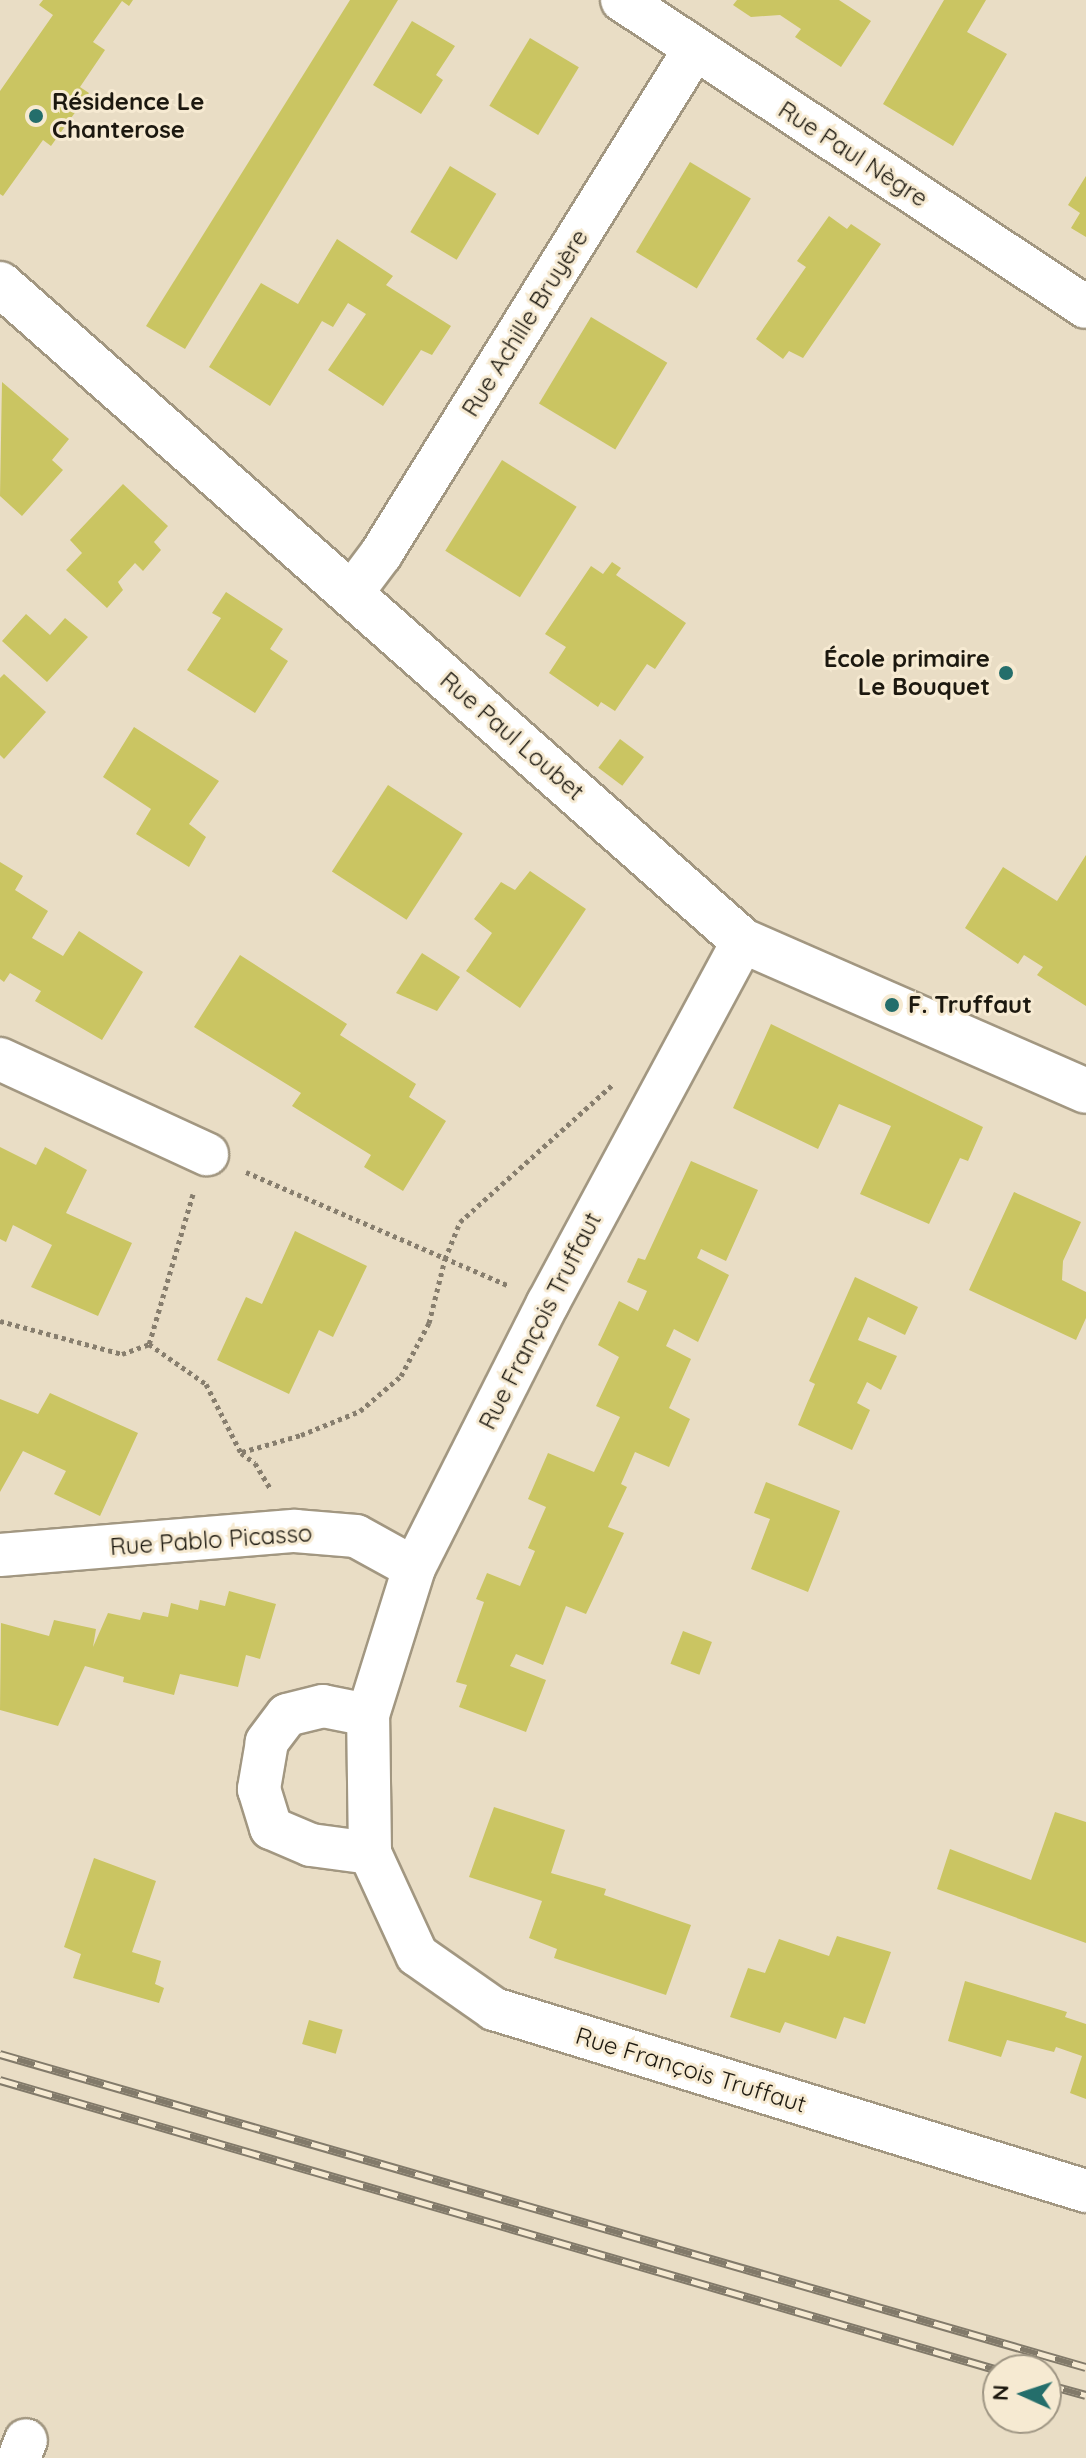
<!DOCTYPE html>
<meta charset="utf-8">
<style>
body{margin:0}
#map{position:relative;width:1086px;height:2458px;overflow:hidden;background:#e9ddc5;font-family:Quicksand,sans-serif}
div>[style]{position:absolute}
[style*='--x']{left:calc(var(--x)*1px);top:calc(var(--y)*1px);width:calc(var(--w)*1px);rotate:calc(var(--a)*1deg)}
.building>*{inset:0;background:#cac562;transform-origin:0 0}
.path>*{height:5px;margin-top:-2.5px;transform-origin:0;background:repeating-linear-gradient(90deg,#877e6e 0 4px,transparent 0 8px)}
.roads{filter:drop-shadow(2px 0 #a29781) drop-shadow(-2px 0 #a29781) drop-shadow(0 2px #a29781) drop-shadow(0 -2px #a29781)}
.minor>*{height:42px;margin:-21px;padding:0 21px;transform-origin:21px;border-radius:21px;background:#fff}
.tertiary>*{height:44px;margin:-22px;padding:0 22px;transform-origin:22px;border-radius:22px;background:#fff}
.rail>*{height:9px;margin-top:-4.5px;transform-origin:0;background:repeating-linear-gradient(90deg,#f6ead2 0 18px,#827a6a 0 36px);box-sizing:border-box;border-block:2px solid #827a6a}
.dots>*{width:22px;height:22px;translate:-50% -50%;box-sizing:border-box;border:4px solid #f6ead2;border-radius:50%}
span{translate:-50% -50%;white-space:nowrap;text-align:center;line-height:1.15;-webkit-text-stroke:6px #f6ead2;paint-order:stroke}
.poi-label{font-size:24px;color:#1c180f;font-weight:700}
.left{translate:0 -50%;text-align:left}
.right{translate:-100% -50%;text-align:right}
.street-label{font-size:24px;color:#1c180f}
.north{position:absolute;left:982px;top:2354px;width:80px;height:80px;box-sizing:border-box;background:#f6ead2;border:2px solid #9f9684;border-radius:50%;rotate:273deg;font-size:22px;font-weight:700;line-height:32px;text-align:center;color:#1c180f}
.north::after{content:'';display:block;margin:auto;width:28px;height:36px;background:#246e6b;clip-path:polygon(50% 0,100% 100%,50% 72%,0 100%)}
</style>
<div id="map">
<div class="building">
<div style="clip-path:polygon(43px 0,133px 0,129px 6px,122px 1px,93px 42px,105px 50px,80px 87px,89px 93px,51px 146px,43px 140px,3px 196px,0 194px,0 91px,53px 15px,39px 5px)"></div>
<div style="clip-path:polygon(350px 0,398px 0,185px 349px,146px 326px)"></div>
<div style="clip-path:polygon(737px 0,839px 0,871px 21px,841px 67px,795px 37px,801px 29px,780px 15px,751px 17px,733px 5px)"></div>
<div style="clip-path:polygon(944px 0,986px 0,967px 32px,1007px 54px,953px 146px,883px 104px)"></div>
<div style="clip-path:polygon(412px 21px,455px 46px,436px 75px,443px 80px,421px 114px,373px 85px)"></div>
<div style="left:530px;top:38px;width:57px;height:79px;rotate:31deg"></div>
<div style="left:690px;top:162px;width:71px;height:105px;rotate:31deg"></div>
<div style="left:450px;top:166px;width:54px;height:77px;rotate:31deg"></div>
<div style="clip-path:polygon(1086px 176px,1086px 237px,1071px 228px,1080px 213px,1068px 205px)"></div>
<div style="clip-path:polygon(829px 216px,847px 229px,851px 224px,881px 244px,803px 358px,789px 351px,783px 359px,756px 339px,806px 267px,797px 261px)"></div>
<div style="clip-path:polygon(337px 239px,393px 276px,386px 285px,451px 326px,432px 355px,421px 350px,383px 406px,328px 370px,366px 314px,348px 303px,333px 327px,322px 321px,270px 406px,209px 367px,261px 283px,298px 304px)"></div>
<div style="left:591px;top:317px;width:89px;height:101px;rotate:31deg"></div>
<div style="clip-path:polygon(2px 382px,69px 439px,52px 460px,63px 470px,22px 516px,0 496px)"></div>
<div style="left:502px;top:460px;width:88px;height:107px;rotate:32deg"></div>
<div style="clip-path:polygon(123px 484px,168px 526px,154px 542px,161px 550px,143px 571px,135px 563px,118px 582px,123px 590px,107px 608px,66px 570px,82px 553px,70px 540px)"></div>
<div style="clip-path:polygon(612px 562px,621px 568px,616px 575px,686px 623px,655px 669px,647px 664px,615px 711px,601px 702px,598px 707px,549px 673px,566px 647px,545px 634px,591px 566px,603px 574px)"></div>
<div style="clip-path:polygon(226px 592px,283px 629px,270px 649px,288px 661px,255px 713px,187px 670px,221px 618px,212px 613px)"></div>
<div style="clip-path:polygon(26px 614px,50px 635px,65px 618px,88px 637px,47px 682px,2px 641px)"></div>
<div style="clip-path:polygon(4px 674px,46px 712px,4px 759px,0 755px,0 678px)"></div>
<div style="clip-path:polygon(134px 727px,219px 781px,189px 824px,206px 837px,189px 867px,136px 834px,151px 809px,103px 777px)"></div>
<div style="left:620px;top:739px;width:30px;height:36px;rotate:37deg"></div>
<div style="left:388px;top:785px;width:89px;height:103px;rotate:33deg"></div>
<div style="clip-path:polygon(1086px 855px,1086px 1006px,1037px 975px,1043px 967px,1024px 955px,1018px 964px,965px 928px,1003px 867px,1057px 901px)"></div>
<div style="clip-path:polygon(0 862px,23px 876px,15px 890px,48px 911px,32px 938px,63px 956px,79px 931px,143px 972px,102px 1040px,35px 1001px,41px 991px,10px 973px,4px 982px,0 979px)"></div>
<div style="clip-path:polygon(530px 871px,586px 909px,520px 1008px,466px 971px,492px 933px,474px 919px,501px 882px,515px 890px)"></div>
<div style="clip-path:polygon(422px 953px,460px 977px,437px 1011px,396px 993px)"></div>
<div style="clip-path:polygon(240px 955px,347px 1024px,340px 1035px,416px 1084px,409px 1097px,446px 1121px,403px 1191px,364px 1167px,371px 1155px,292px 1106px,301px 1093px,194px 1027px)"></div>
<div style="clip-path:polygon(771px 1024px,983px 1127px,968px 1161px,960px 1158px,929px 1224px,860px 1194px,891px 1126px,839px 1104px,818px 1149px,733px 1108px)"></div>
<div style="clip-path:polygon(0 1147px,36px 1165px,45px 1147px,87px 1170px,66px 1213px,132px 1243px,98px 1316px,31px 1287px,52px 1245px,13px 1225px,6px 1242px,0 1239px)"></div>
<div style="clip-path:polygon(691px 1161px,758px 1190px,726px 1261px,701px 1249px,697px 1258px,729px 1275px,698px 1342px,674px 1329px,666px 1346px,691px 1359px,669px 1408px,690px 1419px,669px 1467px,635px 1452px,621px 1484px,627px 1487px,608px 1527px,624px 1533px,586px 1614px,566px 1606px,543px 1665px,516px 1654px,510px 1666px,546px 1680px,526px 1732px,459px 1707px,467px 1685px,456px 1682px,484px 1602px,476px 1599px,487px 1573px,520px 1586px,535px 1551px,528px 1548px,546px 1507px,528px 1499px,548px 1453px,594px 1472px,620px 1417px,596px 1406px,619px 1357px,598px 1345px,619px 1301px,638px 1311px,647px 1291px,627px 1282px,638px 1258px,645px 1260px)"></div>
<div style="clip-path:polygon(1014px 1192px,1081px 1222px,1063px 1261px,1062px 1280px,1086px 1292px,1086px 1318px,1076px 1340px,969px 1290px)"></div>
<div style="clip-path:polygon(295px 1231px,367px 1266px,333px 1337px,319px 1330px,289px 1394px,217px 1360px,246px 1297px,262px 1304px)"></div>
<div style="clip-path:polygon(855px 1277px,918px 1307px,905px 1335px,868px 1317px,858px 1340px,897px 1356px,881px 1390px,867px 1382px,857px 1403px,870px 1410px,852px 1450px,798px 1425px,815px 1384px,809px 1381px)"></div>
<div style="clip-path:polygon(50px 1393px,138px 1433px,100px 1516px,54px 1494px,66px 1471px,23px 1451px,0 1492px,0 1399px,38px 1414px)"></div>
<div style="clip-path:polygon(766px 1482px,840px 1511px,808px 1592px,751px 1569px,770px 1519px,754px 1513px)"></div>
<div style="clip-path:polygon(229px 1591px,276px 1604px,260px 1659px,246px 1655px,238px 1687px,180px 1674px,174px 1695px,123px 1682px,124px 1677px,85px 1666px,58px 1726px,0 1710px,1px 1623px,49px 1636px,54px 1620px,96px 1629px,93px 1647px,108px 1613px,140px 1620px,143px 1612px,168px 1617px,171px 1603px,198px 1610px,200px 1600px,225px 1606px)"></div>
<div style="left:683px;top:1631px;width:31px;height:35px;rotate:21deg"></div>
<div style="clip-path:polygon(494px 1807px,565px 1830px,551px 1873px,606px 1889px,604px 1895px,691px 1925px,666px 1995px,554px 1958px,557px 1949px,529px 1938px,542px 1901px,469px 1877px)"></div>
<div style="clip-path:polygon(1055px 1812px,1086px 1822px,1086px 1943px,937px 1889px,950px 1849px,1031px 1880px)"></div>
<div style="clip-path:polygon(94px 1858px,156px 1881px,132px 1952px,161px 1961px,155px 1984px,164px 1988px,159px 2003px,73px 1978px,81px 1954px,64px 1947px)"></div>
<div style="clip-path:polygon(837px 1936px,891px 1952px,865px 2024px,844px 2017px,836px 2039px,785px 2022px,780px 2033px,730px 2017px,748px 1968px,765px 1973px,779px 1939px,829px 1956px)"></div>
<div style="clip-path:polygon(965px 1981px,1067px 2012px,1065px 2017px,1086px 2024px,1086px 2099px,1070px 2093px,1082px 2056px,1056px 2047px,1054px 2052px,1007px 2040px,1001px 2057px,948px 2041px)"></div>
<div style="left:309px;top:2020px;width:35px;height:25px;rotate:16deg"></div>
</div>
<div class="path">
<div style="--x:246;--y:1172;--w:287;--a:23.4"></div>
<div style="--x:193;--y:1194;--w:156;--a:106.3"></div>
<div style="--x:149;--y:1344;--w:70;--a:35.1"></div>
<div style="--x:206;--y:1384;--w:77;--a:63.1"></div>
<div style="--x:241;--y:1453;--w:17;--a:36"></div>
<div style="--x:255;--y:1463;--w:29;--a:59"></div>
<div style="--x:0;--y:1321;--w:126;--a:15.1"></div>
<div style="--x:122;--y:1354;--w:29;--a:-20"></div>
<div style="--x:242;--y:1452;--w:61;--a:-16.1"></div>
<div style="--x:301;--y:1435;--w:64;--a:-22.1"></div>
<div style="--x:360;--y:1411;--w:54;--a:-40.5"></div>
<div style="--x:401;--y:1376;--w:60;--a:-62.2"></div>
<div style="--x:429;--y:1323;--w:66;--a:-76"></div>
<div style="--x:445;--y:1259;--w:40;--a:-68"></div>
<div style="--x:460;--y:1222;--w:206;--a:-42"></div>
</div>
<div class="roads">
<div class="minor">
<div style="--x:622;--y:0;--w:556;--a:33.49"></div>
<div style="--x:351;--y:594;--w:50;--a:-53.1"></div>
<div style="--x:381;--y:554;--w:593;--a:-58.16"></div>
<div style="--x:0;--y:1059;--w:228;--a:24.7"></div>
<div style="--x:0;--y:1555;--w:296;--a:-4.7"></div>
<div style="--x:295;--y:1531;--w:61;--a:4.7"></div>
<div style="--x:356;--y:1536;--w:66;--a:28.9"></div>
<div style="--x:368;--y:1715;--w:46;--a:-168.7"></div>
<div style="--x:323;--y:1706;--w:37;--a:166"></div>
<div style="--x:287;--y:1715;--w:34;--a:127"></div>
<div style="--x:267;--y:1742;--w:48;--a:99.7"></div>
<div style="--x:259;--y:1789;--w:41;--a:72.9"></div>
<div style="--x:271;--y:1828;--w:43;--a:23"></div>
<div style="--x:311;--y:1845;--w:60;--a:7.7"></div>
<div style="--x:370;--y:1853;--w:138;--a:-90.8"></div>
<div style="--x:368;--y:1715;--w:154;--a:-72.6"></div>
<div style="--x:414;--y:1568;--w:297;--a:-63.2"></div>
<div style="--x:548;--y:1303;--w:411;--a:-61.7"></div>
<div style="--x:370;--y:1853;--w:112;--a:65.3"></div>
<div style="--x:417;--y:1955;--w:94;--a:35"></div>
<div style="--x:494;--y:2009;--w:619;--a:17.09"></div>
<div style="--x:19;--y:2458;--w:19;--a:-69"></div>
</div>
<div class="tertiary">
<div style="--x:0;--y:284;--w:992;--a:41.48"></div>
<div style="--x:743;--y:941;--w:374;--a:23.6"></div>
</div>
</div>
<div class="rail">
<div style="--x:0;--y:2054;--w:1130;--a:16.08"></div>
<div style="--x:0;--y:2080;--w:1039;--a:16.2"></div>
<div style="--x:1046;--y:2384;--w:41;--a:15.4"></div>
</div>
<div class="dots">
<div style="left:36px;top:116px;background:#246e6b"></div>
<div style="left:1006px;top:673px;background:#246e6b"></div>
<div style="left:892px;top:1005px;background:#246e6b"></div>
</div>
<div class="poi-label">
<span class="left" style="left:52px;top:116px">Résidence Le<br>Chanterose</span>
<span class="right" style="left:990px;top:673px">École primaire<br>Le Bouquet</span>
<span class="left" style="left:908px;top:1005px">F. Truffaut</span>
</div>
<div class="street-label">
<span style="left:853px;top:154px;rotate:33deg">Rue Paul Nègre</span>
<span style="left:525px;top:323px;rotate:-58deg">Rue Achille Bruyère</span>
<span style="left:512px;top:736px;rotate:41deg">Rue Paul Loubet</span>
<span style="left:540px;top:1321px;rotate:-63deg">Rue François Truffaut</span>
<span style="left:211px;top:1540px;rotate:-4deg">Rue Pablo Picasso</span>
<span style="left:691px;top:2070px;rotate:17deg">Rue François Truffaut</span>
</div>
<div class="north">N</div>
</div>
